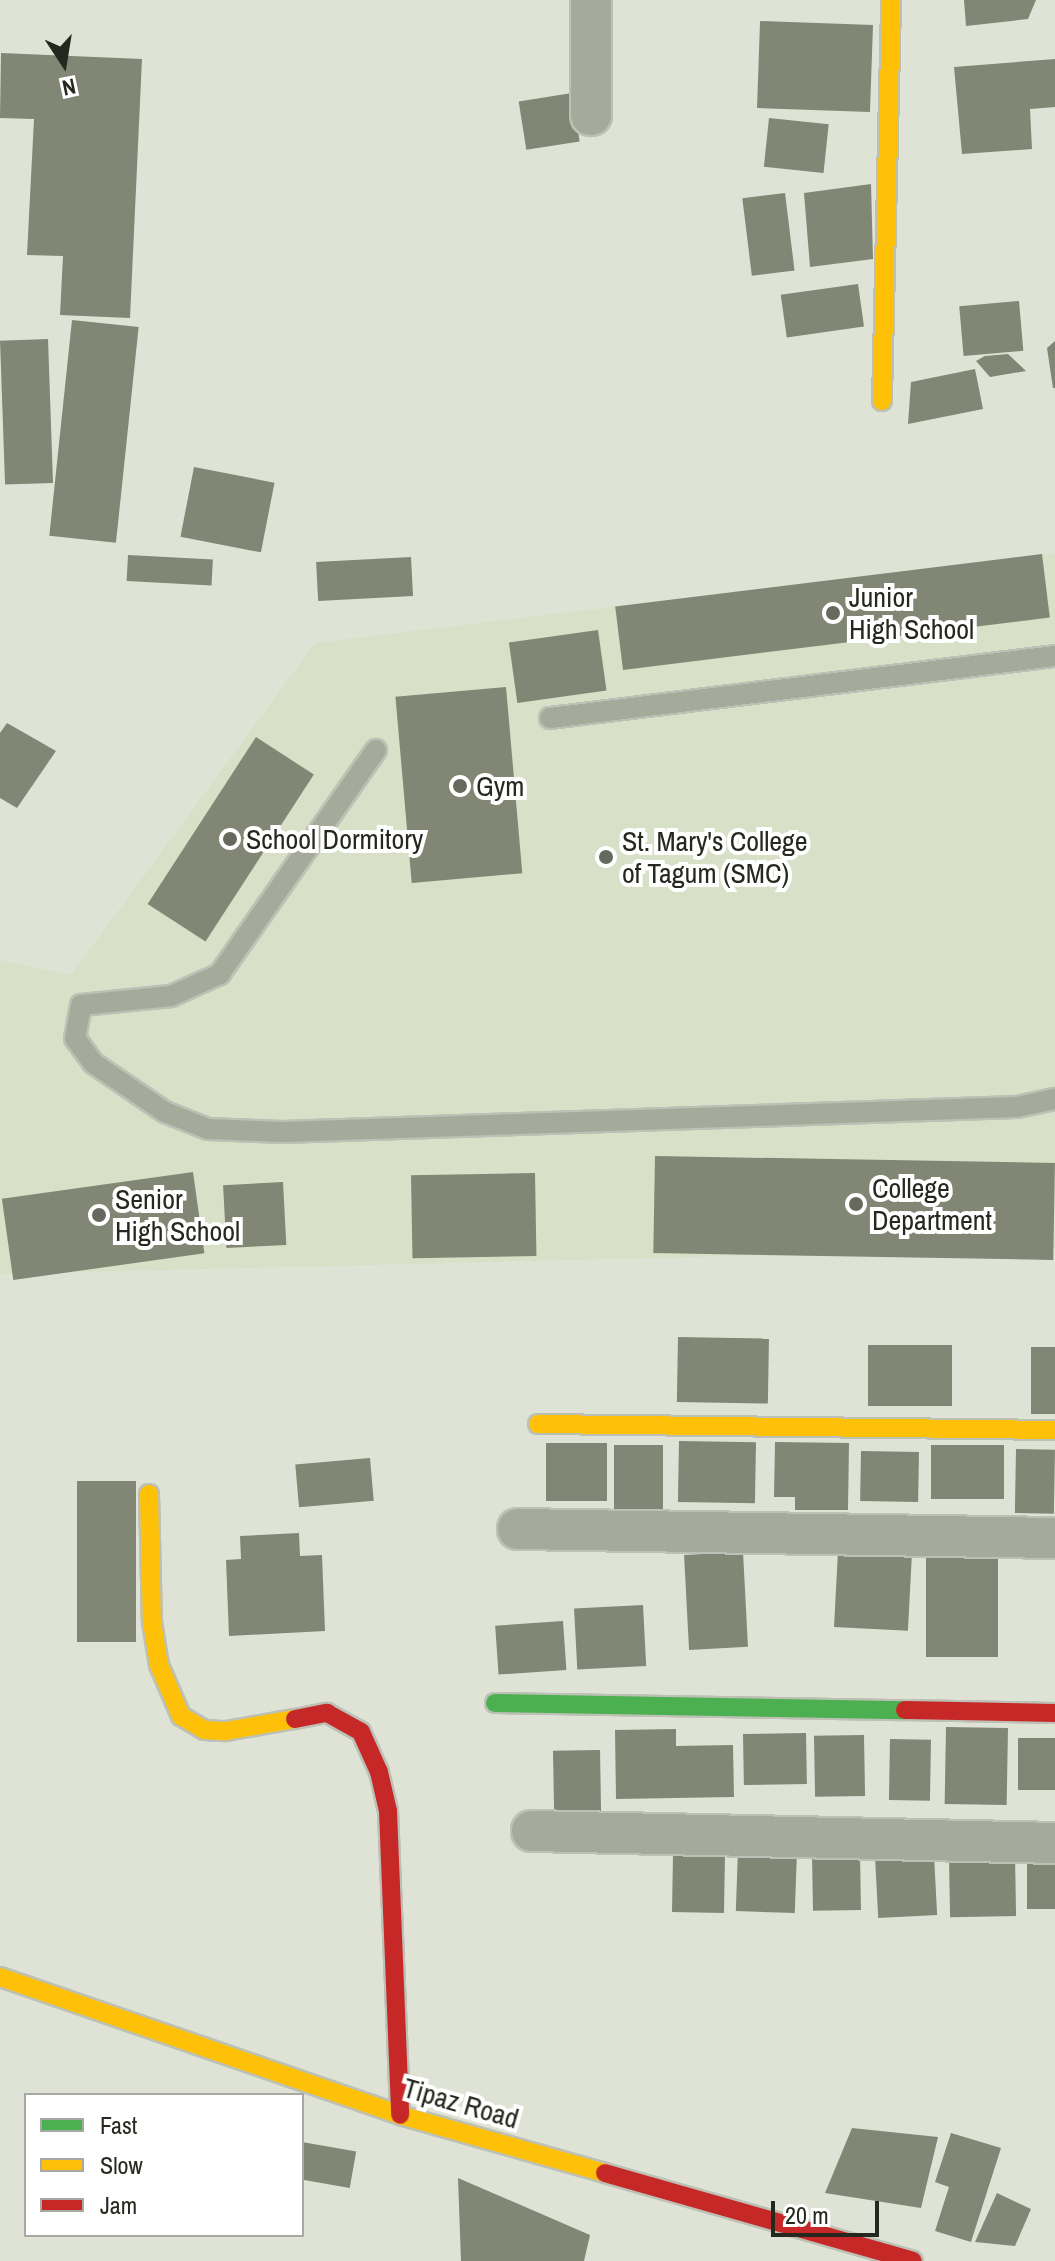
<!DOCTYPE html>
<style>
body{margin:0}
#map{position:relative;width:1055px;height:2261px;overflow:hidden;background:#dfe3d5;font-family:"Archivo Narrow",sans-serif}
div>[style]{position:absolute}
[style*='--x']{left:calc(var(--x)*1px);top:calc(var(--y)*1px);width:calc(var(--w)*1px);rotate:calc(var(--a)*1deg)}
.built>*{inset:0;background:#d8e0c7}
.building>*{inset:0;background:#828674;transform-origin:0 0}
.roads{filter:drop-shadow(2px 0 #bdc1b5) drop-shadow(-2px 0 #bdc1b5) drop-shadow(0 2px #bdc1b5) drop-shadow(0 -2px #bdc1b5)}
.lane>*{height:20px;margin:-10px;padding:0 10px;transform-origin:10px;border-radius:10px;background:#a6aa9a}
.street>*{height:40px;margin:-20px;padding:0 20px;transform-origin:20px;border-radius:20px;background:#a6aa9a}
.fast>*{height:18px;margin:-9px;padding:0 9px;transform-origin:9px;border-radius:9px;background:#4caf50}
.slow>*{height:18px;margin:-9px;padding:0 9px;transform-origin:9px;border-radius:9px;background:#ffc107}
.jam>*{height:18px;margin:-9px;padding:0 9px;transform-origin:9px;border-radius:9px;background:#c62828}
.dots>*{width:22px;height:22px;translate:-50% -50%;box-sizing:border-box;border:4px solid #fff;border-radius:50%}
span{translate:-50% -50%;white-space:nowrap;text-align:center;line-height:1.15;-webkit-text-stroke:8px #fff;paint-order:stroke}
.poi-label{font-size:28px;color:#25281e}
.left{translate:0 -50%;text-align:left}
.street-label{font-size:28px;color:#25281e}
.legend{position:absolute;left:24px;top:2093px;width:280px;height:144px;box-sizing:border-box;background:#fff;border:2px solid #a8a9a5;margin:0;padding:10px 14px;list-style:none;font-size:24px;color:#25281e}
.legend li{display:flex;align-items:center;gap:16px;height:40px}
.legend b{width:40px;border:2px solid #a8a9a5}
.north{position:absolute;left:24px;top:24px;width:80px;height:80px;-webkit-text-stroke:6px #fff;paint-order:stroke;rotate:168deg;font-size:22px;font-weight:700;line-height:32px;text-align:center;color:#25281e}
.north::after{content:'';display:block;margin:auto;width:28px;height:36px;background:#25281e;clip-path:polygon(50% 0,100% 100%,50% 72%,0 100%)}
.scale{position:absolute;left:771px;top:2201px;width:108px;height:36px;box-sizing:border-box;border:4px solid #25281e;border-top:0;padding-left:10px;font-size:24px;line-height:28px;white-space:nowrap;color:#25281e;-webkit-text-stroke:6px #fff;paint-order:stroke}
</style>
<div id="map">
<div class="built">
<div style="clip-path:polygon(1055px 553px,1055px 1248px,0 1274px,0 960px,71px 975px,315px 643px)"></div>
</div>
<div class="building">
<div style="clip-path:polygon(964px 0,1036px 0,1028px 19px,966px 26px)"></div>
<div style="left:873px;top:25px;width:87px;height:113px;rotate:92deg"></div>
<div style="clip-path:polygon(1px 53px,142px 59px,130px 318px,60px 315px,63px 256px,27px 255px,34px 119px,0 118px)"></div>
<div style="clip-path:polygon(1055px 59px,1055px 107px,1030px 109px,1032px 149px,962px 154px,954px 67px)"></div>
<div style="left:572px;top:93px;width:49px;height:54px;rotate:81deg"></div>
<div style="left:769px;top:118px;width:60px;height:49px;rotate:6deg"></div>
<div style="clip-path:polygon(871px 184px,873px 259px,810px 267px,804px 193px)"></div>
<div style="left:785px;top:193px;width:78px;height:43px;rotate:83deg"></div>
<div style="left:858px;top:284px;width:43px;height:78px;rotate:82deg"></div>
<div style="left:1019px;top:301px;width:50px;height:60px;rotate:85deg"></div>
<div style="left:72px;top:320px;width:67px;height:217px;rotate:6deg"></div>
<div style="left:48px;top:339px;width:144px;height:48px;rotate:88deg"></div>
<div style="clip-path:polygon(1055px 341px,1055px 388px,1053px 388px,1047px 348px)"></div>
<div style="clip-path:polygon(985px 356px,1008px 354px,1026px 371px,990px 377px,976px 361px)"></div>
<div style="clip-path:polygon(975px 369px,983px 409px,908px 424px,911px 382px)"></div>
<div style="left:194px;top:467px;width:82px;height:71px;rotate:11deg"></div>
<div style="left:1042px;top:554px;width:64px;height:430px;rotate:83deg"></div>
<div style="left:128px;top:555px;width:85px;height:26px;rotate:3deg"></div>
<div style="left:411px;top:557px;width:39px;height:95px;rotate:87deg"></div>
<div style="left:598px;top:630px;width:61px;height:90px;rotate:82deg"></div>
<div style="left:506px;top:687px;width:187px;height:111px;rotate:85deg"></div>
<div style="clip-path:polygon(7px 723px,56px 751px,17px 808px,0 798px,0 733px)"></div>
<div style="left:256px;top:737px;width:69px;height:199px;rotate:33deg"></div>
<div style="left:655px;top:1156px;width:400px;height:97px;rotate:1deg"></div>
<div style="left:193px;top:1172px;width:82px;height:193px;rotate:82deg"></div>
<div style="left:535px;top:1173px;width:83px;height:124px;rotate:89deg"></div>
<div style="left:283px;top:1182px;width:63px;height:60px;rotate:87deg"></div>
<div style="left:678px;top:1337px;width:91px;height:65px;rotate:1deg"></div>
<div style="left:868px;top:1345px;width:84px;height:61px"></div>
<div style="left:1031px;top:1347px;width:24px;height:67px"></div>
<div style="left:679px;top:1441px;width:77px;height:61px;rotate:1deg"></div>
<div style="clip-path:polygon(775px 1442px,849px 1443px,848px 1510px,795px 1510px,795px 1497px,774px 1497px)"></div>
<div style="left:546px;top:1443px;width:61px;height:58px"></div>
<div style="left:614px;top:1445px;width:49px;height:64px"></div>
<div style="left:931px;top:1445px;width:73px;height:54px"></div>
<div style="left:1016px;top:1449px;width:39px;height:64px;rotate:1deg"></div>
<div style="left:861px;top:1451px;width:58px;height:50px;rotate:1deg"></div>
<div style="left:370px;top:1458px;width:43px;height:75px;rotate:85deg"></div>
<div style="left:136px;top:1481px;width:161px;height:59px;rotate:90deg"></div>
<div style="clip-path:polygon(299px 1533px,300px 1556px,322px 1555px,325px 1631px,229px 1636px,226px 1560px,241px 1559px,240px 1536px)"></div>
<div style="left:838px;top:1551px;width:74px;height:76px;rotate:3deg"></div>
<div style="left:743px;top:1552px;width:95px;height:59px;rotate:87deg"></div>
<div style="left:998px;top:1553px;width:104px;height:72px;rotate:90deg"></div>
<div style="left:643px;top:1605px;width:61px;height:69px;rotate:87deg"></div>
<div style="left:563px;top:1621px;width:49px;height:68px;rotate:86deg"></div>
<div style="left:946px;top:1727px;width:62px;height:77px;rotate:1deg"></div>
<div style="clip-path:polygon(676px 1729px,676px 1746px,733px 1745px,734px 1797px,616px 1799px,615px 1730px)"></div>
<div style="left:806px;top:1733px;width:51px;height:63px;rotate:89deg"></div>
<div style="left:864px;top:1735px;width:61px;height:50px;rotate:89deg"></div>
<div style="left:1055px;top:1738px;width:52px;height:37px;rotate:90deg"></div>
<div style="left:890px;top:1739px;width:41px;height:61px;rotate:1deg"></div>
<div style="left:600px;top:1750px;width:61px;height:47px;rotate:89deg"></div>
<div style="left:738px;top:1849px;width:59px;height:62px;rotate:2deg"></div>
<div style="left:860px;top:1853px;width:57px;height:48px;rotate:89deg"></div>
<div style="left:673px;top:1854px;width:52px;height:58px;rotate:1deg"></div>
<div style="left:934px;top:1855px;width:60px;height:59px;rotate:87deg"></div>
<div style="left:1015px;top:1855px;width:61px;height:66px;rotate:89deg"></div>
<div style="left:1055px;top:1864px;width:45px;height:28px;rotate:90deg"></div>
<div style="clip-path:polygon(852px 2128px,938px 2137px,921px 2208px,825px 2193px)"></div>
<div style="clip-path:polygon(951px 2133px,1001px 2148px,971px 2242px,935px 2231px,949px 2187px,935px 2182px)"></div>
<div style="left:302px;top:2142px;width:55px;height:37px;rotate:10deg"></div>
<div style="clip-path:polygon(458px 2178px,590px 2235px,584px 2261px,461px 2261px)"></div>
<div style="clip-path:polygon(997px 2193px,1031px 2209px,1015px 2246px,975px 2242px)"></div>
</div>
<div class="roads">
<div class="lane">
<div style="--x:550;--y:718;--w:509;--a:-7"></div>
<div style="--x:376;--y:750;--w:273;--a:124.9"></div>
<div style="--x:220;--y:974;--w:54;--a:155.8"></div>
<div style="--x:171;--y:996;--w:90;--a:174.3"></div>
<div style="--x:81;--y:1005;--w:34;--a:100"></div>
<div style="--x:75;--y:1038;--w:31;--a:54"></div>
<div style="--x:93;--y:1063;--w:87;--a:34.2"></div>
<div style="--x:165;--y:1112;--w:46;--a:21.6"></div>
<div style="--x:208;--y:1129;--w:75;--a:2.3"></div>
<div style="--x:283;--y:1132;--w:734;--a:-1.95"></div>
<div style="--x:1017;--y:1107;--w:39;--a:-12"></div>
</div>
<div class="street">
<div style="--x:591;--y:115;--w:115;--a:-90"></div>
<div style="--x:518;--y:1529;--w:537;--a:0.96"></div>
<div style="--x:532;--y:1831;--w:523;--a:1.31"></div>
</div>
<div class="fast">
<div style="--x:495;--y:1703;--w:410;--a:1"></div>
</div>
<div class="slow">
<div style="--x:882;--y:401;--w:401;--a:-88.7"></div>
<div style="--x:538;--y:1424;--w:517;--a:0.66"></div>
<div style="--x:149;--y:1494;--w:128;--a:88.7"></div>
<div style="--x:152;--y:1622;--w:44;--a:80.8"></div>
<div style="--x:159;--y:1665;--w:56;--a:66.7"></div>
<div style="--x:181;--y:1716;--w:27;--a:31"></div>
<div style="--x:204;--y:1730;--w:22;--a:3"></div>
<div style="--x:226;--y:1731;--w:70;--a:-9.9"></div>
<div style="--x:0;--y:1977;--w:423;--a:19"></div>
<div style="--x:400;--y:2115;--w:213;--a:15.8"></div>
</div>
<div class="jam">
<div style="--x:905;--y:1710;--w:150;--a:1.1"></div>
<div style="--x:295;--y:1719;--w:33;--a:-11"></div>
<div style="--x:327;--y:1713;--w:39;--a:29"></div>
<div style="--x:361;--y:1732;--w:44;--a:65.8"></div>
<div style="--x:379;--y:1772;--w:40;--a:77"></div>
<div style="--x:388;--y:1811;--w:304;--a:87.7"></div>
<div style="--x:605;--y:2173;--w:320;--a:15.9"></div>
</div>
</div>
<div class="dots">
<div style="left:833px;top:613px;background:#66695e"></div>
<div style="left:460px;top:786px;background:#66695e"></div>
<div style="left:230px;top:839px;background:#66695e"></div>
<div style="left:606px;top:857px;background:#66695e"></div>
<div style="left:856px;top:1204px;background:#66695e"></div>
<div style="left:99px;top:1215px;background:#66695e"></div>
</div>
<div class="poi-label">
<span class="left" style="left:849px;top:613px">Junior<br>High School</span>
<span class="left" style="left:476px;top:786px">Gym</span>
<span class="left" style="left:246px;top:839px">School Dormitory</span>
<span class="left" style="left:622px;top:857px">St. Mary's College<br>of Tagum (SMC)</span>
<span class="left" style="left:872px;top:1204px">College<br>Department</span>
<span class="left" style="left:115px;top:1215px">Senior<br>High School</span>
</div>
<div class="street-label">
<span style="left:461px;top:2103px;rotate:16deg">Tipaz Road</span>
</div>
<ul class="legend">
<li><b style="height:10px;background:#4caf50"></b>Fast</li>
<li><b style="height:10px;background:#ffc107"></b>Slow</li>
<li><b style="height:10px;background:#c62828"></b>Jam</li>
</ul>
<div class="north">N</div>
<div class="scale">20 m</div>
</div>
